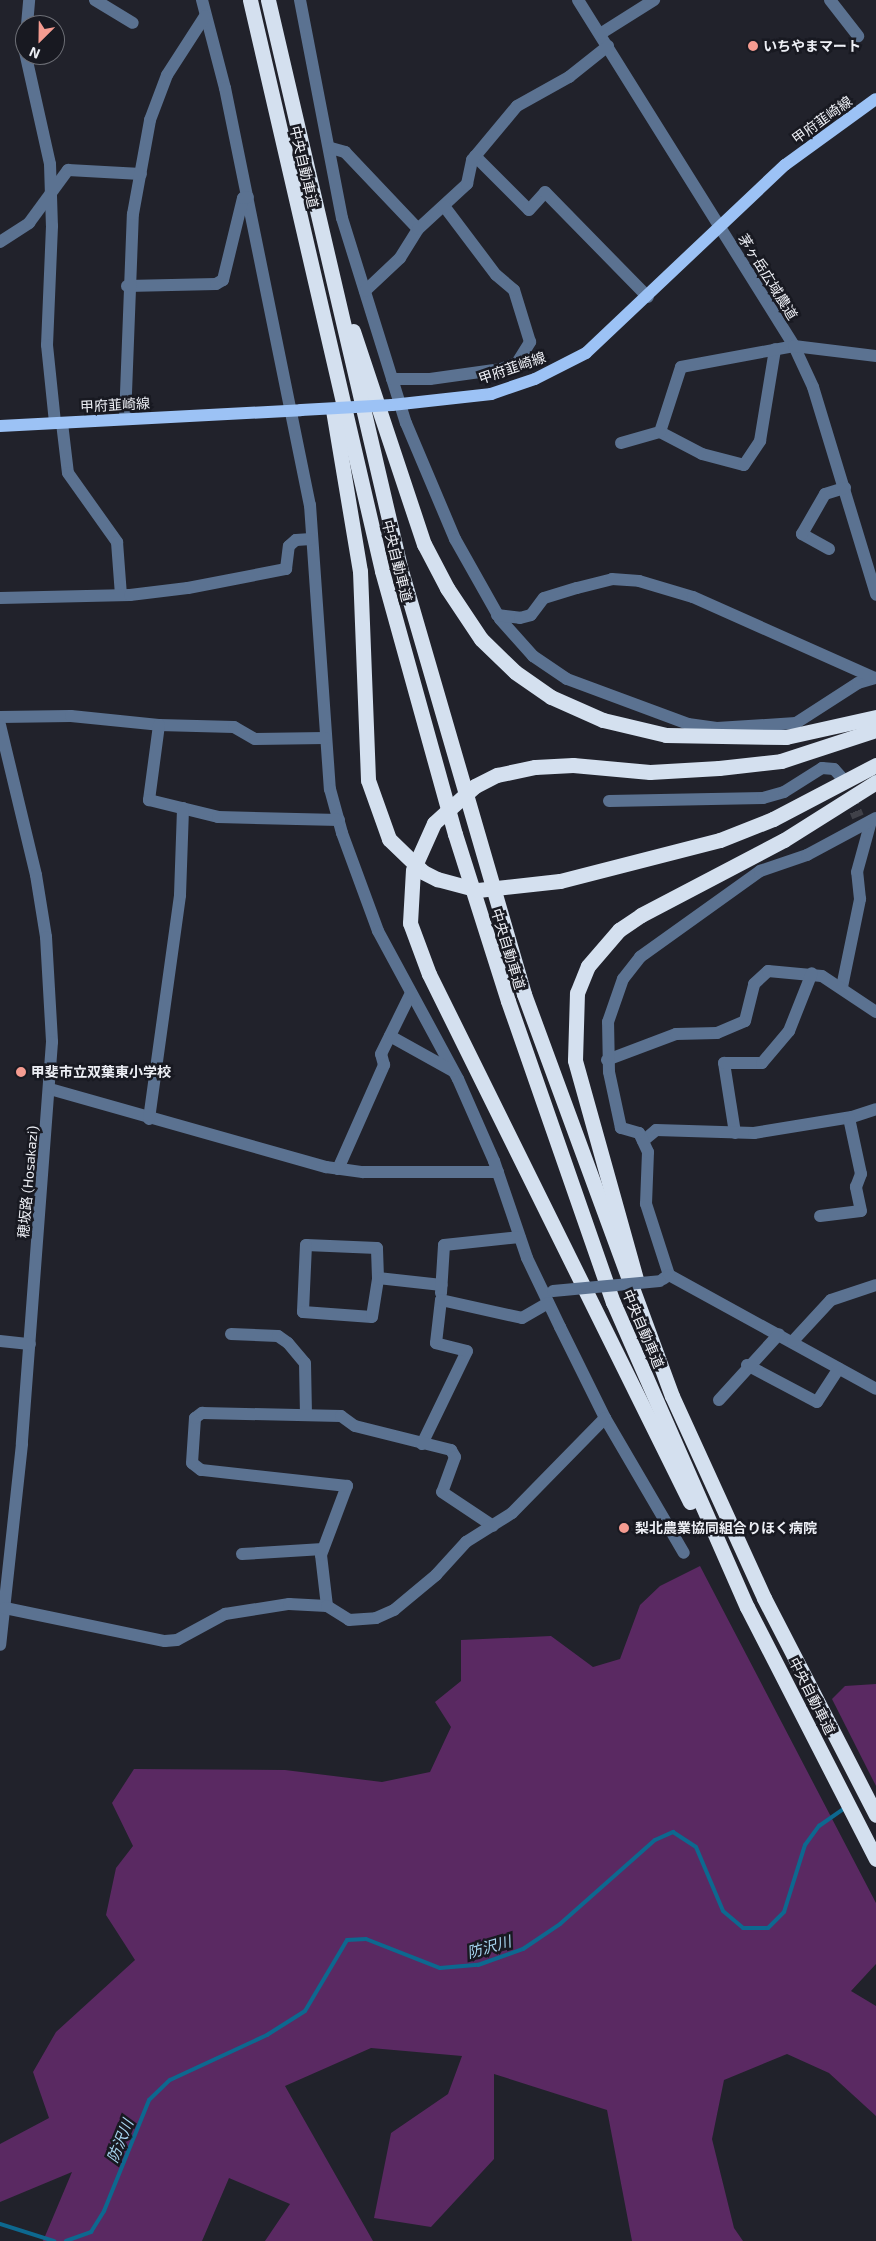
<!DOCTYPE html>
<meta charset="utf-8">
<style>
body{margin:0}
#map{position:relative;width:876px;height:2241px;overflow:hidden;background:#21222b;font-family:"Exo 2","Noto Sans JP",sans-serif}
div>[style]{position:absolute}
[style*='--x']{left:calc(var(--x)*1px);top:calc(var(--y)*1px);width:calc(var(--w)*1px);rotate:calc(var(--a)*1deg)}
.green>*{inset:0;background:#5a2962}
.stream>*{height:4px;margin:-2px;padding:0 2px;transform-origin:2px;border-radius:2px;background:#0d688f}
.minor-tunnel>*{height:12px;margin-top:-6px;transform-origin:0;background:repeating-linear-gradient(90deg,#404149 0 12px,transparent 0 18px)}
.minor>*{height:12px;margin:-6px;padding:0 6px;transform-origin:6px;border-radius:6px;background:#5b7291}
.major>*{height:12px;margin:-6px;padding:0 6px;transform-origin:6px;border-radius:6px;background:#9cc2f5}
.highway>*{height:15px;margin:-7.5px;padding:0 7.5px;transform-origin:7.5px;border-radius:7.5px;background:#d4e0ef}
.minor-bridge>*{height:12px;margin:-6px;padding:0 6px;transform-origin:6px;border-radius:6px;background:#5b7291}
.major-bridge>*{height:12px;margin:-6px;padding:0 6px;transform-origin:6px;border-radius:6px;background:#9cc2f5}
.highway-bridge>*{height:15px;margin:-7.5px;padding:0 7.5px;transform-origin:7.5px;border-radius:7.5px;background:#d4e0ef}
.dots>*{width:14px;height:14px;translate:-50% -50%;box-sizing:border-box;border:2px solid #181921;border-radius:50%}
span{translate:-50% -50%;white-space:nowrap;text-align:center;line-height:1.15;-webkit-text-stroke:5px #181921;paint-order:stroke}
.poi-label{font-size:14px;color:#edeff5;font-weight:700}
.left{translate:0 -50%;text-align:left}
.street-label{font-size:14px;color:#edeff5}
.water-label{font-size:15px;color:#a8d6f1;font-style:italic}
.north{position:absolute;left:15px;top:15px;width:50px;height:50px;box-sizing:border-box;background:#181921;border:1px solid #6d6f76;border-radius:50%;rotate:203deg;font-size:14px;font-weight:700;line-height:20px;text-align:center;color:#edeff5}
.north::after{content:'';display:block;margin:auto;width:18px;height:22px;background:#f59c91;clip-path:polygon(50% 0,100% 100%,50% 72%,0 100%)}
</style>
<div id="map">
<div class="green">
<div style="clip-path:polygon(700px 1566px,876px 1903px,876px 1964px,851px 1991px,876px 2006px,876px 2116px,829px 2073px,787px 2054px,724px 2080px,712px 2139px,734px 2228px,743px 2241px,632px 2241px,607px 2110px,494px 2074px,494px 2159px,431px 2227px,374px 2218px,391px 2133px,448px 2094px,462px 2056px,371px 2048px,285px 2086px,373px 2241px,265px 2241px,290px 2204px,229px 2178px,202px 2241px,43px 2241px,72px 2172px,0 2202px,0 2144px,49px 2118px,33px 2072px,56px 2032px,135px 1960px,106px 1915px,116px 1868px,133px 1846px,112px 1803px,134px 1769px,285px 1770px,382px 1782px,430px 1772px,451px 1727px,435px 1702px,461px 1681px,461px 1640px,551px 1636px,593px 1667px,620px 1659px,640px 1605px,660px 1586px)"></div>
<div style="clip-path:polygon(876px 1684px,876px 1786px,832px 1699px,845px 1686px)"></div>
</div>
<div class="stream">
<div style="--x:0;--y:2224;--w:57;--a:17.5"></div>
<div style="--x:66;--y:2241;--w:27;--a:-20"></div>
<div style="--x:91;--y:2232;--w:25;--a:-58"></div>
<div style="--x:104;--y:2211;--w:120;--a:-67.9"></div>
<div style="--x:149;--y:2100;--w:29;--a:-44"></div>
<div style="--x:170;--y:2080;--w:107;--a:-24.9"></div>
<div style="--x:267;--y:2035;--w:45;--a:-32.3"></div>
<div style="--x:305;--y:2011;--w:82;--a:-59.4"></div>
<div style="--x:347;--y:1940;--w:19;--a:-3"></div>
<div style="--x:366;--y:1939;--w:79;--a:21.4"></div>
<div style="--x:440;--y:1968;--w:38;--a:-5"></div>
<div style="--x:478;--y:1965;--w:48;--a:-19.6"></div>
<div style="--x:523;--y:1949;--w:45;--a:-34"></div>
<div style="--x:560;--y:1924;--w:127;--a:-41.5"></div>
<div style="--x:655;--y:1840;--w:20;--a:-24"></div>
<div style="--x:673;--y:1832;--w:27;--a:33"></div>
<div style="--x:696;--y:1847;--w:69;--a:67.1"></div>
<div style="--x:723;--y:1911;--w:26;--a:40"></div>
<div style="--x:743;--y:1928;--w:25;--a:0"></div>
<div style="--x:768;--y:1928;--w:23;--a:-45"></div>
<div style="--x:784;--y:1912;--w:70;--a:-72.6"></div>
<div style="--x:805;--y:1845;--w:24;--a:-54"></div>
<div style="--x:819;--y:1826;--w:33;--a:-35"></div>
</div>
<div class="minor-tunnel">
<div style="--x:842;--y:778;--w:42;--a:67.7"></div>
</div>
<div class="minor">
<div style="--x:95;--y:0;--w:44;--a:31.2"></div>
<div style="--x:202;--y:0;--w:91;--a:75.4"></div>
<div style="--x:225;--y:88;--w:426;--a:78.5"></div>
<div style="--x:310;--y:505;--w:285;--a:86"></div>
<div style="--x:330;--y:789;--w:46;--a:74.7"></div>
<div style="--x:342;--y:833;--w:104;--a:69.8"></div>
<div style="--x:378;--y:931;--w:168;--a:61.6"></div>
<div style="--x:458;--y:1079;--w:90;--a:66.3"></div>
<div style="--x:494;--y:1161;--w:102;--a:71.2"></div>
<div style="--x:527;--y:1258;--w:76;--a:64.4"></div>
<div style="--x:560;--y:1327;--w:102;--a:63.7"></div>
<div style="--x:605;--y:1418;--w:156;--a:59.7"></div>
<div style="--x:300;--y:0;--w:222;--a:79.1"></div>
<div style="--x:342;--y:218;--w:215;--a:72.7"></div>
<div style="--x:406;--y:423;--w:126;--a:67.1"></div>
<div style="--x:455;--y:539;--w:92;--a:60.6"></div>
<div style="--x:500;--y:619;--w:50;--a:48.3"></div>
<div style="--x:533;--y:656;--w:41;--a:34.1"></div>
<div style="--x:567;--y:679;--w:129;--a:20.4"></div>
<div style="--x:688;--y:724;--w:29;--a:8"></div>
<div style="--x:717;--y:728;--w:79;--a:-3.6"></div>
<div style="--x:796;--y:723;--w:74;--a:-32.8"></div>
<div style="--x:858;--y:683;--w:19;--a:-16"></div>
<div style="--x:578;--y:0;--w:408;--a:58"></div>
<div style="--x:794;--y:346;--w:45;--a:65.1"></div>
<div style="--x:813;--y:387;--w:217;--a:73.1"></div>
<div style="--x:830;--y:0;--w:46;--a:52.1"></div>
<div style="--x:27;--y:25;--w:25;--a:-85"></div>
<div style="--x:600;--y:34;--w:64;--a:-32.2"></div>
<div style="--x:25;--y:52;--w:115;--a:77.4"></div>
<div style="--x:50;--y:164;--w:62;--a:88.2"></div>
<div style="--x:52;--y:226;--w:119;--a:92.4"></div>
<div style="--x:47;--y:345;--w:78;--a:84.1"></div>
<div style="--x:331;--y:148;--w:15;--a:16"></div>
<div style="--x:345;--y:152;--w:106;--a:46.5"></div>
<div style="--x:475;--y:156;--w:76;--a:45"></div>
<div style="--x:529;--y:210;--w:24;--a:-48"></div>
<div style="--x:545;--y:192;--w:147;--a:45.6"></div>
<div style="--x:0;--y:242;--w:35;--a:-33"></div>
<div style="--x:29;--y:223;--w:66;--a:-53.7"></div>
<div style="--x:68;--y:170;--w:73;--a:3.1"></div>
<div style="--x:127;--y:286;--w:89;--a:-1.3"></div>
<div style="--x:216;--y:284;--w:8;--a:-30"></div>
<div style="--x:223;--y:280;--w:84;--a:-76.3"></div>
<div style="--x:243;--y:198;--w:5;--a:-11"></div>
<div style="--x:365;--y:291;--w:48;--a:-43.3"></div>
<div style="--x:400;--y:258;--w:34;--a:-58"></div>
<div style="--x:418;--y:229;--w:67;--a:-42.6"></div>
<div style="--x:467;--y:184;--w:25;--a:-78"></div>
<div style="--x:472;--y:160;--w:70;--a:-50.2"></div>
<div style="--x:517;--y:106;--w:60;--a:-29.1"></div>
<div style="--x:569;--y:77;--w:50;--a:-38.5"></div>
<div style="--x:392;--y:379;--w:38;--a:0"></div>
<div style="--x:430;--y:379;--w:72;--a:-8"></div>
<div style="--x:501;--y:369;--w:17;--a:-21"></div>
<div style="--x:517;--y:363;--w:25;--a:-58"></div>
<div style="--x:530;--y:342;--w:54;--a:-107.1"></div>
<div style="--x:514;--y:290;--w:23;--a:-140"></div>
<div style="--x:496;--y:275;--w:86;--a:-127"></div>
<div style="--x:125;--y:419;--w:205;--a:-87.8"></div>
<div style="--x:133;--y:214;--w:96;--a:-79.7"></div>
<div style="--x:150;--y:120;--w:48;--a:-69.3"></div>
<div style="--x:167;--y:75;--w:70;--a:-57.2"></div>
<div style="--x:62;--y:423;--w:50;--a:83.2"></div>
<div style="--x:68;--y:473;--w:85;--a:54.6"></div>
<div style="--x:117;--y:542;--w:53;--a:85.7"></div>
<div style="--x:660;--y:432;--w:47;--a:27.6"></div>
<div style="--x:702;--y:454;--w:43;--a:14.7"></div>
<div style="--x:744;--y:465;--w:29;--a:-56"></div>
<div style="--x:760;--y:441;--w:93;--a:-80.7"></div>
<div style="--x:621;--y:443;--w:41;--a:-15.8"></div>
<div style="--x:660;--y:432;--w:68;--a:-72.1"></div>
<div style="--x:681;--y:367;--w:115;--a:-10.5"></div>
<div style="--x:794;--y:346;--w:83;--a:7"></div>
<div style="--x:829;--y:549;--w:31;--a:-151"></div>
<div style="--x:802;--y:534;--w:46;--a:-60.1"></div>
<div style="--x:825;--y:494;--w:21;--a:-17"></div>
<div style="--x:0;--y:598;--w:130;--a:-1.3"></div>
<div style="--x:130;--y:595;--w:58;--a:-6.9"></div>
<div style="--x:188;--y:588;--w:100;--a:-11"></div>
<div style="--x:286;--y:569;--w:23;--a:-83"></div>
<div style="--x:289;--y:546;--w:9;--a:-41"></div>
<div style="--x:296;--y:540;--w:15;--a:-4"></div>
<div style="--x:497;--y:615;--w:23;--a:7"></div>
<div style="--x:520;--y:618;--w:11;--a:-15"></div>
<div style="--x:531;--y:615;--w:21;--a:-53"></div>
<div style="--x:544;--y:598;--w:34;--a:-17"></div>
<div style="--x:577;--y:588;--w:36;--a:-14"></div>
<div style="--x:612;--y:579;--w:27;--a:4"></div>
<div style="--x:639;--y:581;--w:56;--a:16.5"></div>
<div style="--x:693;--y:597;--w:199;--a:24"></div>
<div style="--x:0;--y:717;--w:71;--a:-0.8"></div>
<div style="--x:71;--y:716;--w:88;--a:5.8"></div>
<div style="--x:159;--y:725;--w:75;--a:1.5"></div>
<div style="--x:234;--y:727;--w:24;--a:30"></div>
<div style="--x:255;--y:739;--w:70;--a:-0.8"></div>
<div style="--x:0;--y:725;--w:154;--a:76.5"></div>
<div style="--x:36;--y:875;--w:63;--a:80.8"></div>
<div style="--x:46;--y:937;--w:105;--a:86.7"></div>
<div style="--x:52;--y:1042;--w:403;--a:94.3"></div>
<div style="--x:22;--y:1444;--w:202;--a:96.2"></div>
<div style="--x:159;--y:725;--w:76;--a:97.6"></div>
<div style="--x:149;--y:800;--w:71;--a:13.8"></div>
<div style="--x:218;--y:817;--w:121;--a:1.4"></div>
<div style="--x:609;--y:801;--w:154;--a:-1.1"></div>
<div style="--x:763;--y:798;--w:22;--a:-16"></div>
<div style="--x:784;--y:792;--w:45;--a:-32.3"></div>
<div style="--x:822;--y:768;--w:12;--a:5"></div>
<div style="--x:834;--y:769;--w:12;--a:48"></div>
<div style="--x:842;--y:987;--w:90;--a:-78.4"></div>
<div style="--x:860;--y:899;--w:27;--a:-96"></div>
<div style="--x:857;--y:872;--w:53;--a:-74.6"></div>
<div style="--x:390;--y:1036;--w:72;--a:29.1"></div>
<div style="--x:607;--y:1060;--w:74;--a:-20.6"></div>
<div style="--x:676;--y:1034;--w:41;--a:-1.4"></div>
<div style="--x:717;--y:1033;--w:30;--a:-23"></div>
<div style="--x:745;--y:1021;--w:38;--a:-76"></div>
<div style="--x:754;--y:984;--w:19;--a:-43"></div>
<div style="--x:768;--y:971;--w:54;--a:5.3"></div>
<div style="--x:822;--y:976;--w:65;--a:33.7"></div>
<div style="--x:50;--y:1089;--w:287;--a:15.8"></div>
<div style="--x:326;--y:1167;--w:37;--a:8"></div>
<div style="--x:363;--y:1172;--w:135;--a:0"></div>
<div style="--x:149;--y:1119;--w:226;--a:-82.1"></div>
<div style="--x:180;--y:895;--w:87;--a:-88"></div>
<div style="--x:735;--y:1133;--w:71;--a:-98.9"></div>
<div style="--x:724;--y:1063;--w:38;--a:0"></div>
<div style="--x:762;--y:1063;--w:42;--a:-49.8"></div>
<div style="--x:789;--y:1031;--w:62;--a:-68.4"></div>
<div style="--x:643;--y:1141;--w:17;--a:-40"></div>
<div style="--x:656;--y:1130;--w:98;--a:1.8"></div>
<div style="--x:754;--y:1133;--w:99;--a:-9.3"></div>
<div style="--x:852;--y:1117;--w:25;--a:-18"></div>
<div style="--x:338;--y:1169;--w:114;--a:-66.1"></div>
<div style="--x:384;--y:1065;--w:11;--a:-105"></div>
<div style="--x:381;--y:1054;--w:68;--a:-63.8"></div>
<div style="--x:820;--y:1216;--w:41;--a:-7"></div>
<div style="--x:861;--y:1211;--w:25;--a:-102"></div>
<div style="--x:856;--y:1187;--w:14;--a:-69"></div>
<div style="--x:861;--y:1174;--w:57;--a:-102.1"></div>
<div style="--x:669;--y:1275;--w:75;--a:-107.9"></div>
<div style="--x:646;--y:1204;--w:52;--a:-87.8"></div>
<div style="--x:648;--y:1152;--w:21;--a:-115"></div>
<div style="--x:639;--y:1133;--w:19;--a:-164"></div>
<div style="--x:621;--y:1128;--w:57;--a:-102.1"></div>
<div style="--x:609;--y:1072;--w:50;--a:-91.1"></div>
<div style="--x:608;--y:1022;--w:46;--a:-70.8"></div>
<div style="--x:623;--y:979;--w:28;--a:-52"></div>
<div style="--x:640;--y:957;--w:148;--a:-35.6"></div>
<div style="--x:760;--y:871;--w:50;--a:-18.8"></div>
<div style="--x:807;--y:855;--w:78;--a:-28.2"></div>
<div style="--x:378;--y:1278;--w:30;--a:-92"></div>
<div style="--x:377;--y:1248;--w:71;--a:-177.6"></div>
<div style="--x:306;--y:1245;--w:67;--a:92.6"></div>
<div style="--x:303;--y:1312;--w:69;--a:4.1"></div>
<div style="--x:372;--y:1317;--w:39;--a:-81"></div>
<div style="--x:378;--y:1278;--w:64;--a:6.2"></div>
<div style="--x:663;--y:1279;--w:7;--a:-34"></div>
<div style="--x:669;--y:1275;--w:236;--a:28.8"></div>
<div style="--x:441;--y:1293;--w:48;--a:-86.4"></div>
<div style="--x:444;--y:1245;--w:76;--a:-6"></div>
<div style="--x:231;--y:1334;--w:47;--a:2.4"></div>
<div style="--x:278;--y:1336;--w:12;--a:35"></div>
<div style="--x:288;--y:1343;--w:26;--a:50"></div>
<div style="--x:305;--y:1363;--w:52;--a:88.9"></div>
<div style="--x:0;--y:1341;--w:30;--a:6"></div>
<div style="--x:793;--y:1341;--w:56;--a:-47.2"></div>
<div style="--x:831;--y:1300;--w:47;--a:-18.4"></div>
<div style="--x:747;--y:1365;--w:79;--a:27.9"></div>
<div style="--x:817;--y:1402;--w:40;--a:-57.1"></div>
<div style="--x:719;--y:1400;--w:89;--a:-47.7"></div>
<div style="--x:422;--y:1444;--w:103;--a:-64.2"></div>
<div style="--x:467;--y:1351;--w:32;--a:-166"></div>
<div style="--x:436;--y:1343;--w:43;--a:-83.4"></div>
<div style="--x:441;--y:1300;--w:83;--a:12.5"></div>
<div style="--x:522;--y:1318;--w:30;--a:-30"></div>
<div style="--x:242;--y:1554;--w:81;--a:-3.5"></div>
<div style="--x:327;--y:1606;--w:51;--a:-96.7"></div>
<div style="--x:321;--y:1555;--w:74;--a:-69.4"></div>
<div style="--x:347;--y:1486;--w:147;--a:-173.7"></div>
<div style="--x:201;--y:1470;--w:11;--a:-142"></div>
<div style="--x:192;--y:1463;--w:45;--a:-86.2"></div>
<div style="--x:195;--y:1418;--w:9;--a:-36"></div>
<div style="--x:202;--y:1413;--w:139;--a:1.2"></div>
<div style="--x:341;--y:1416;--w:17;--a:36"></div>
<div style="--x:355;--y:1426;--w:99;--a:14"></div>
<div style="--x:451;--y:1450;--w:8;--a:60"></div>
<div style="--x:455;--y:1457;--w:37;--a:110"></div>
<div style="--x:442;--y:1492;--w:61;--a:33.7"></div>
<div style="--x:5;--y:1608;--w:163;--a:11.7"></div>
<div style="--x:165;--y:1641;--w:12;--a:-5"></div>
<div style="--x:177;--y:1640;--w:55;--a:-28.4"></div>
<div style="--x:225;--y:1614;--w:65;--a:-8.9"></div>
<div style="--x:289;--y:1604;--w:38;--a:3"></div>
<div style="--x:327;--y:1606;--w:26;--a:32"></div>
<div style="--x:349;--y:1620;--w:27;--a:-4"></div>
<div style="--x:376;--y:1618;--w:20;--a:-24"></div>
<div style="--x:394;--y:1610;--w:55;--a:-39.8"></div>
<div style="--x:436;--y:1575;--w:45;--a:-47.7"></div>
<div style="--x:466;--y:1542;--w:54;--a:-32.2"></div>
<div style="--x:512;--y:1513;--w:133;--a:-45.6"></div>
</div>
<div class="major">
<div style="--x:392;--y:405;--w:100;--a:-6.3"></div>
<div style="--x:491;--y:394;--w:46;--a:-18.8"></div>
<div style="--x:535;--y:379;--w:57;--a:-27"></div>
<div style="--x:586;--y:353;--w:274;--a:-43.4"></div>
<div style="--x:785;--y:165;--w:112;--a:-36"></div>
<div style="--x:0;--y:426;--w:301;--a:-3"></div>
</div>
<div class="highway">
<div style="--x:250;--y:0;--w:586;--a:76.98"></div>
<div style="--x:382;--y:571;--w:273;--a:74.5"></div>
<div style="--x:455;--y:834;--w:175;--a:72.4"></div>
<div style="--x:508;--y:1001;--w:319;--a:70.8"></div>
<div style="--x:613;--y:1302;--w:333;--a:66.3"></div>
<div style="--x:747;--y:1607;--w:283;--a:62.9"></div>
<div style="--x:268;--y:0;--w:582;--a:76.89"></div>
<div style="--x:400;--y:567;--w:445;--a:73.8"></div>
<div style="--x:524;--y:994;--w:428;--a:69.8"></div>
<div style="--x:672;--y:1396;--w:222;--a:65.5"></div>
<div style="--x:764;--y:1598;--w:244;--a:62.7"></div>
<div style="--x:353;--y:331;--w:225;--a:71.6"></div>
<div style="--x:424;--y:544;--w:50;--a:62.4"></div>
<div style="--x:447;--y:588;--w:61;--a:56.3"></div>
<div style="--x:481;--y:639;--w:47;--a:44.1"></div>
<div style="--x:515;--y:672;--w:44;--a:34.8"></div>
<div style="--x:551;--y:697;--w:57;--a:23.9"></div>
<div style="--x:603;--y:720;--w:65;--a:13.4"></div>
<div style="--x:666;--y:735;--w:120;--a:1"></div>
<div style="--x:786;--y:737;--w:92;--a:-12.5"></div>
<div style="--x:333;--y:410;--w:163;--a:80.5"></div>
<div style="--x:360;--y:571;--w:209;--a:87.8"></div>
<div style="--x:368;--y:780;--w:63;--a:70.4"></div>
<div style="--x:389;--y:839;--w:47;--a:44.1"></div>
<div style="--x:423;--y:872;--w:16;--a:27"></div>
<div style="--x:535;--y:767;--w:38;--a:-3"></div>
<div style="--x:573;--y:765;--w:77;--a:5.2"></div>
<div style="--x:650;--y:772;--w:69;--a:-3.3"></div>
<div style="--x:719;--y:768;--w:62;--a:-6.4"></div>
<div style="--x:781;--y:761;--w:100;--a:-18.1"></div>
<div style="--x:560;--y:881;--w:165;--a:-14.4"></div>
<div style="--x:720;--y:840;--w:57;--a:-21.6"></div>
<div style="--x:773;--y:819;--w:116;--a:-27.7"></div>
<div style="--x:410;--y:923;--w:54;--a:69.6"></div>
<div style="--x:429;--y:974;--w:589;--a:63.7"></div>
<div style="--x:636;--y:1279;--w:227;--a:-105.6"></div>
<div style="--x:575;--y:1060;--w:67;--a:-88.3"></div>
<div style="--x:577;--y:993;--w:29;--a:-68"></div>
<div style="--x:588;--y:966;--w:48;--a:-49.3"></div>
<div style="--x:619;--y:930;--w:27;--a:-34"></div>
<div style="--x:641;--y:915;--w:161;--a:-27.7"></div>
<div style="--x:784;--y:840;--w:109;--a:-32.2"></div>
</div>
<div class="minor-bridge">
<div style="--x:553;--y:1291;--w:107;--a:-5.3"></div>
</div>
<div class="major-bridge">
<div style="--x:301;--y:410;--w:91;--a:-3.1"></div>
</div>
<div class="highway-bridge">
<div style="--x:437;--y:879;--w:42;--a:15"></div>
<div style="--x:478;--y:890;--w:82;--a:-6.3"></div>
<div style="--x:410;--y:923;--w:53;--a:-86.8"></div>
<div style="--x:413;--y:870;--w:51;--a:-65.9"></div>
<div style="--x:434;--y:823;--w:55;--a:-42.1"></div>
<div style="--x:475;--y:786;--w:25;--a:-27"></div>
<div style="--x:497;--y:775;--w:39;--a:-12"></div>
</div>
<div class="dots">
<div style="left:753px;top:46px;background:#f59c91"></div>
<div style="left:21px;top:1072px;background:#f59c91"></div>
<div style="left:624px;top:1528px;background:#f59c91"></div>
</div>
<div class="poi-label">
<span class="left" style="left:763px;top:46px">いちやまマート</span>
<span class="left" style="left:31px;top:1072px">甲斐市立双葉東小学校</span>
<span class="left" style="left:635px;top:1528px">梨北農業協同組合りほく病院</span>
</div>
<div class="street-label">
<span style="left:822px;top:120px;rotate:-36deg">甲府韮崎線</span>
<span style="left:304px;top:167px;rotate:77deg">中央自動車道</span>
<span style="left:768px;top:277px;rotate:58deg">茅ヶ岳広域農道</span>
<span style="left:512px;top:368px;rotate:-19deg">甲府韮崎線</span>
<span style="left:115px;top:405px;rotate:-3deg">甲府韮崎線</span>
<span style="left:397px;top:561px;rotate:76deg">中央自動車道</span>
<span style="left:508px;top:949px;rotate:73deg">中央自動車道</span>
<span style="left:28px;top:1182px;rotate:-85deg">穂坂路 (Hosakazi)</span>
<span style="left:643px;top:1329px;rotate:67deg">中央自動車道</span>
<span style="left:812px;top:1696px;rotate:63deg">中央自動車道</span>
</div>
<div class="water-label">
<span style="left:489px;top:1947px;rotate:-16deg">防沢川</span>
<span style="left:120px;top:2141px;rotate:-68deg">防沢川</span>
</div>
<div class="north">N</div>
</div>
